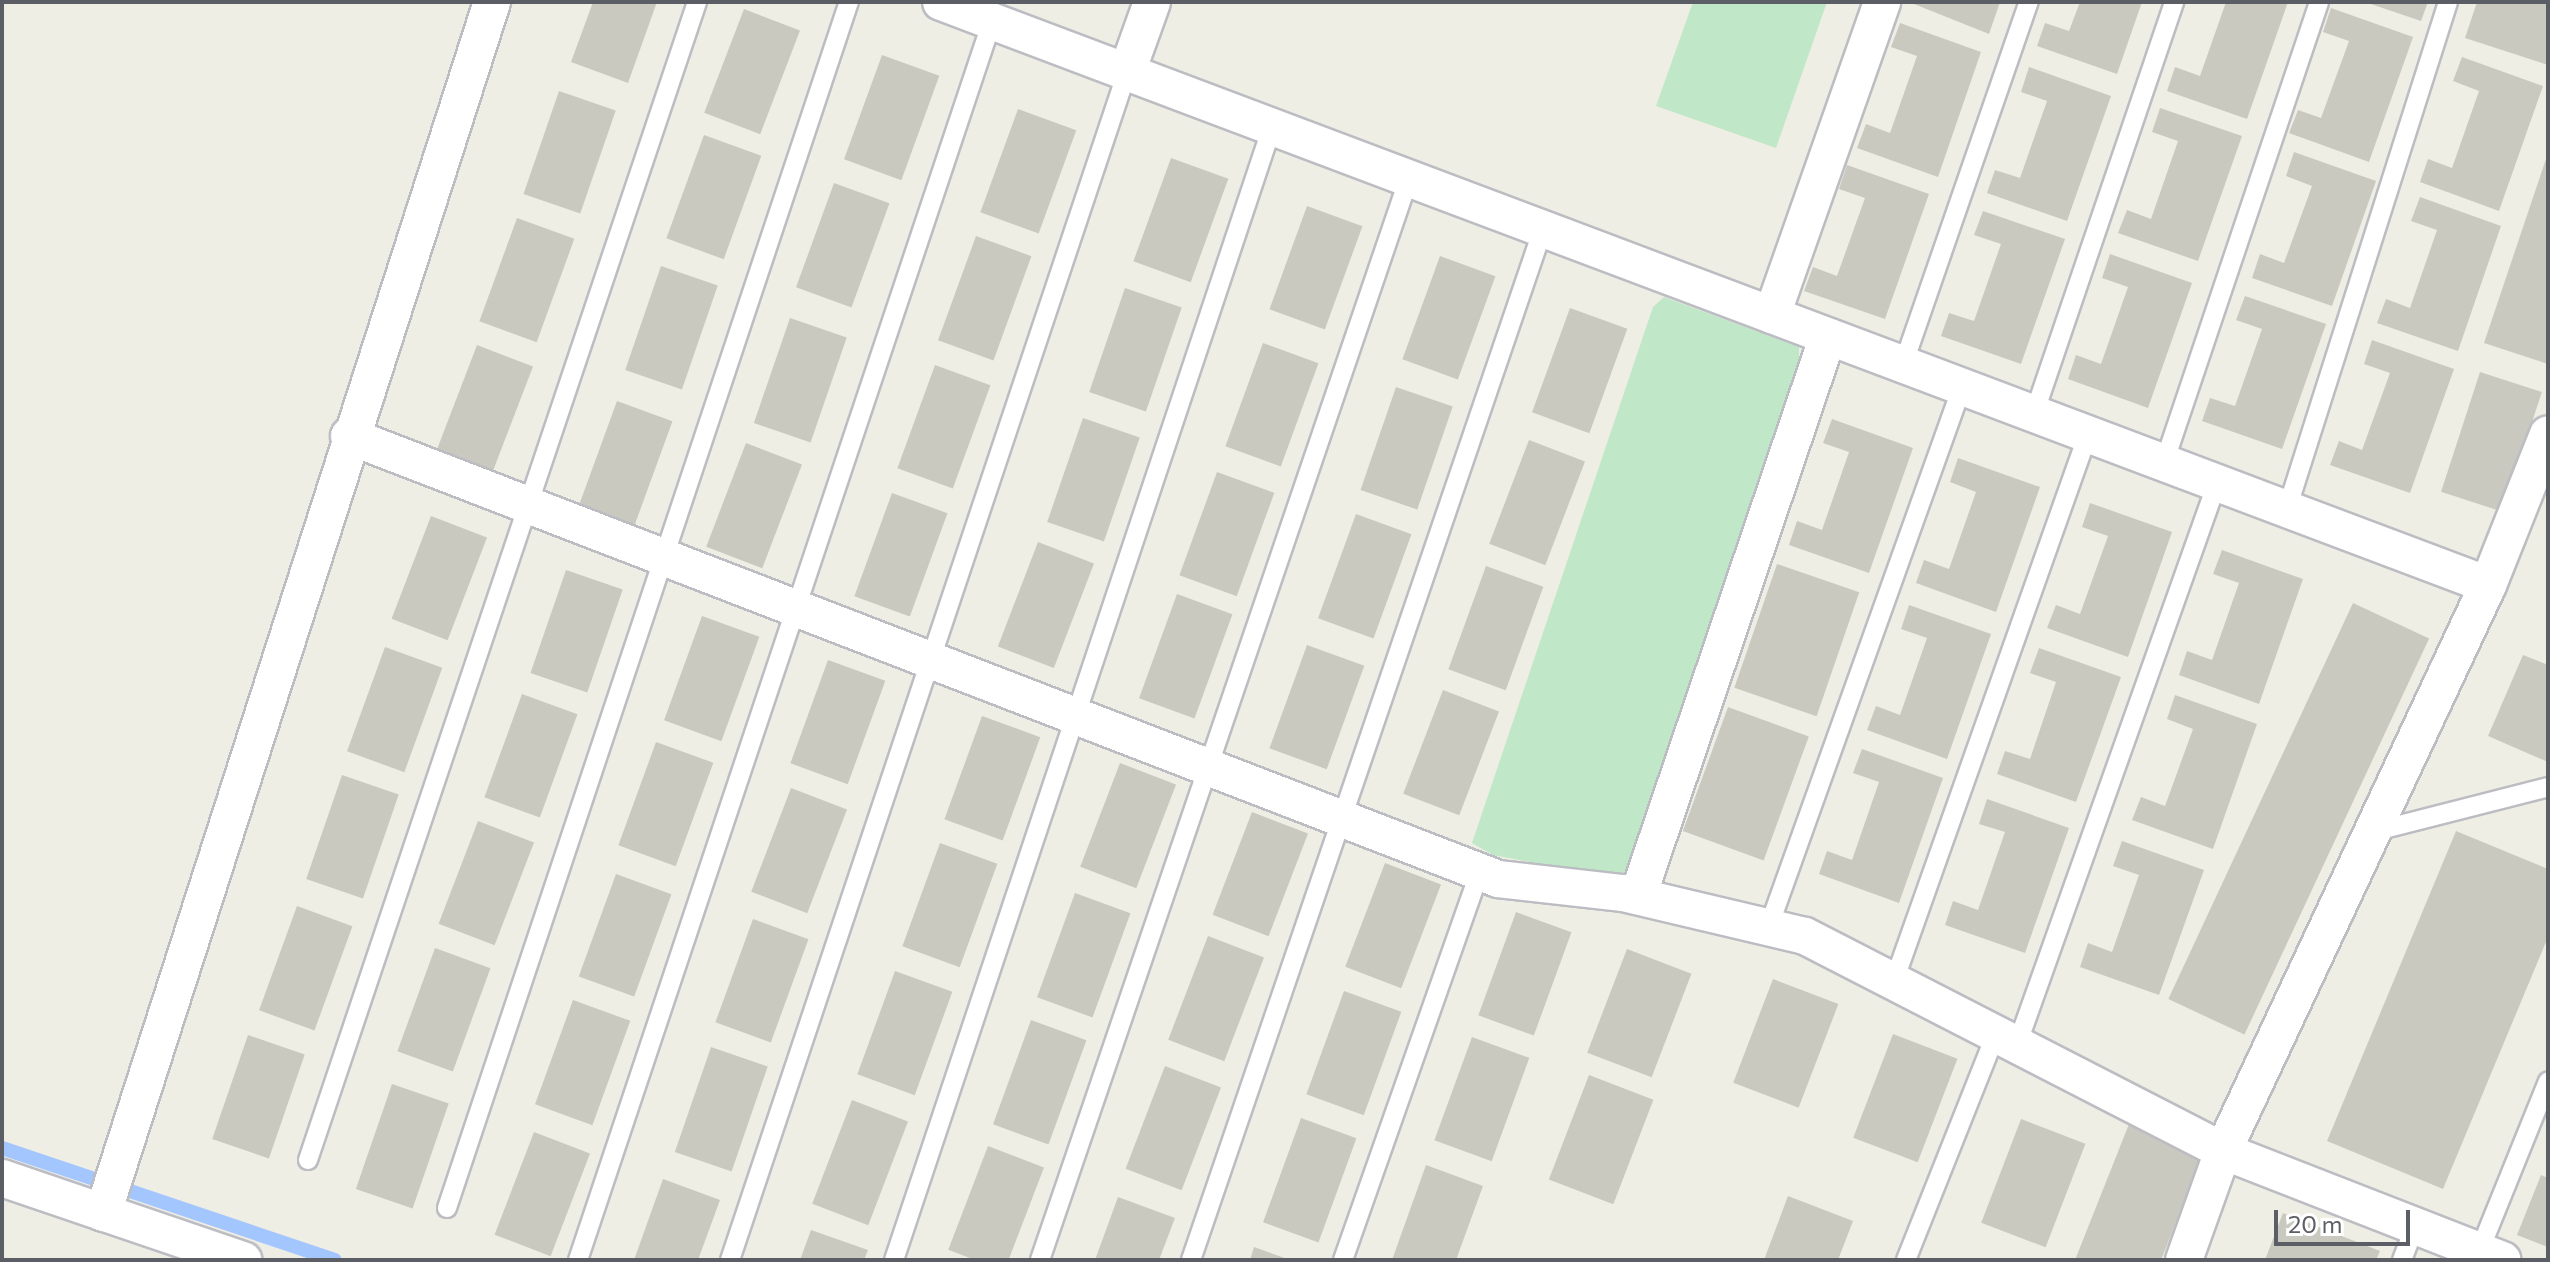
<!DOCTYPE html>
<style>
body{margin:0}
#map{position:relative;width:2550px;height:1262px;overflow:hidden;background:#efeee4;font-family:Commissioner,sans-serif}
div>[style]{position:absolute}
[style*='--x']{left:calc(var(--x)*1px);top:calc(var(--y)*1px);width:calc(var(--w)*1px);rotate:calc(var(--a)*1deg)}
.green>*{inset:0;background:#c0e7c7}
.stream>*{height:14px;margin:-7px;padding:0 7px;transform-origin:7px;border-radius:7px;background:#a4c6ff}
.building>*{inset:0;background:#cac9c0;transform-origin:0 0}
.roads{filter:drop-shadow(2px 0 #bcbdc3) drop-shadow(-2px 0 #bcbdc3) drop-shadow(0 2px #bcbdc3) drop-shadow(0 -2px #bcbdc3)}
.lane>*{height:18px;margin:-9px;padding:0 9px;transform-origin:9px;border-radius:9px;background:#fff}
.street>*{height:36px;margin:-18px;padding:0 18px;transform-origin:18px;border-radius:18px;background:#fff}
span{translate:-50% -50%;white-space:nowrap;text-align:center;line-height:1.15;-webkit-text-stroke:6px #fff;paint-order:stroke}
.frame{position:absolute;inset:0;border:4px solid #5c5e65;pointer-events:none}
.scale{position:absolute;left:2274px;top:1210px;width:136px;height:36px;box-sizing:border-box;border:4px solid #5c5e65;border-top:0;padding-left:10px;font-size:24px;line-height:28px;white-space:nowrap;color:#5c5e65;-webkit-text-stroke:6px #fff;paint-order:stroke}
</style>
<div id="map">
<div class="green">
<div style="clip-path:polygon(1693px 2px,1827px 2px,1776px 148px,1656px 106px)"></div>
<div style="clip-path:polygon(1664px 297px,1799px 347px,1799px 365px,1630px 871px,1618px 879px,1493px 855px,1472px 843px,1653px 307px)"></div>
</div>
<div class="stream">
<div style="--x:2;--y:1148;--w:351;--a:18.6"></div>
</div>
<div class="building">
<div style="clip-path:polygon(593px 2px,657px 2px,628px 83px,571px 62px)"></div>
<div style="clip-path:polygon(1909px 2px,2000px 2px,1989px 34px)"></div>
<div style="clip-path:polygon(2080px 2px,2142px 2px,2117px 74px,2037px 46px,2045px 23px,2069px 31px)"></div>
<div style="clip-path:polygon(2226px 2px,2288px 2px,2247px 119px,2167px 91px,2175px 67px,2200px 76px)"></div>
<div style="clip-path:polygon(2365px 2px,2428px 2px,2421px 21px)"></div>
<div style="clip-path:polygon(2477px 2px,2548px 2px,2548px 65px,2465px 38px)"></div>
<div style="clip-path:polygon(2331px 8px,2413px 37px,2369px 162px,2289px 133px,2298px 110px,2321px 118px,2349px 41px,2323px 32px)"></div>
<div style="left:744px;top:9px;width:60px;height:111px;rotate:21deg"></div>
<div style="clip-path:polygon(1900px 23px,1981px 52px,1938px 177px,1857px 148px,1866px 124px,1890px 133px,1917px 56px,1891px 47px)"></div>
<div style="left:882px;top:55px;width:61px;height:111px;rotate:20deg"></div>
<div style="clip-path:polygon(2462px 57px,2543px 86px,2499px 211px,2420px 182px,2428px 159px,2452px 168px,2479px 91px,2453px 81px)"></div>
<div style="clip-path:polygon(2029px 67px,2111px 96px,2067px 221px,1987px 193px,1995px 170px,2020px 178px,2047px 101px,2021px 92px)"></div>
<div style="left:559px;top:91px;width:60px;height:109px;rotate:19deg"></div>
<div style="clip-path:polygon(2160px 108px,2242px 136px,2198px 261px,2118px 233px,2127px 210px,2151px 219px,2178px 141px,2152px 132px)"></div>
<div style="left:1018px;top:109px;width:62px;height:110px;rotate:20deg"></div>
<div style="left:704px;top:135px;width:61px;height:110px;rotate:20deg"></div>
<div style="clip-path:polygon(2294px 152px,2376px 181px,2332px 306px,2252px 278px,2260px 254px,2284px 263px,2312px 186px,2286px 176px)"></div>
<div style="clip-path:polygon(2548px 153px,2548px 364px,2484px 343px)"></div>
<div style="left:1171px;top:158px;width:61px;height:110px;rotate:20deg"></div>
<div style="clip-path:polygon(1847px 165px,1929px 194px,1885px 319px,1804px 291px,1813px 267px,1837px 276px,1865px 198px,1839px 189px)"></div>
<div style="left:834px;top:183px;width:59px;height:111px;rotate:20deg"></div>
<div style="clip-path:polygon(2420px 197px,2501px 226px,2458px 351px,2377px 323px,2386px 299px,2410px 308px,2437px 230px,2411px 221px)"></div>
<div style="left:1307px;top:206px;width:59px;height:110px;rotate:20deg"></div>
<div style="clip-path:polygon(1983px 211px,2065px 239px,2021px 364px,1941px 336px,1949px 313px,1974px 321px,2001px 244px,1974px 235px)"></div>
<div style="left:517px;top:218px;width:61px;height:110px;rotate:20deg"></div>
<div style="left:976px;top:236px;width:59px;height:111px;rotate:20deg"></div>
<div style="clip-path:polygon(2110px 254px,2192px 283px,2148px 408px,2068px 379px,2076px 355px,2101px 364px,2128px 287px,2102px 278px)"></div>
<div style="left:1440px;top:256px;width:59px;height:110px;rotate:20deg"></div>
<div style="left:661px;top:266px;width:60px;height:110px;rotate:19deg"></div>
<div style="left:1125px;top:288px;width:60px;height:110px;rotate:19deg"></div>
<div style="clip-path:polygon(2245px 296px,2326px 324px,2282px 449px,2202px 421px,2210px 398px,2235px 406px,2262px 329px,2236px 320px)"></div>
<div style="left:1570px;top:308px;width:61px;height:111px;rotate:20deg"></div>
<div style="left:790px;top:318px;width:60px;height:111px;rotate:19deg"></div>
<div style="clip-path:polygon(2372px 340px,2454px 369px,2410px 493px,2330px 465px,2339px 441px,2362px 450px,2390px 373px,2364px 364px)"></div>
<div style="left:1263px;top:343px;width:59px;height:110px;rotate:20deg"></div>
<div style="left:477px;top:345px;width:60px;height:111px;rotate:21deg"></div>
<div style="left:935px;top:365px;width:59px;height:110px;rotate:20deg"></div>
<div style="left:2480px;top:372px;width:65px;height:126px;rotate:18deg"></div>
<div style="left:1396px;top:387px;width:60px;height:109px;rotate:19deg"></div>
<div style="left:617px;top:401px;width:59px;height:110px;rotate:20deg"></div>
<div style="left:1083px;top:418px;width:60px;height:110px;rotate:19deg"></div>
<div style="clip-path:polygon(1832px 419px,1913px 448px,1869px 573px,1789px 545px,1797px 521px,1822px 530px,1849px 452px,1823px 443px)"></div>
<div style="left:1529px;top:440px;width:60px;height:111px;rotate:21deg"></div>
<div style="left:746px;top:443px;width:60px;height:111px;rotate:21deg"></div>
<div style="clip-path:polygon(1958px 458px,2040px 487px,1996px 612px,1916px 583px,1924px 560px,1949px 569px,1976px 492px,1950px 482px)"></div>
<div style="left:1217px;top:472px;width:61px;height:110px;rotate:20deg"></div>
<div style="left:892px;top:493px;width:59px;height:110px;rotate:20deg"></div>
<div style="clip-path:polygon(2090px 503px,2172px 532px,2128px 657px,2047px 628px,2056px 605px,2080px 614px,2108px 536px,2082px 527px)"></div>
<div style="left:1356px;top:514px;width:59px;height:111px;rotate:20deg"></div>
<div style="left:431px;top:516px;width:60px;height:110px;rotate:21deg"></div>
<div style="left:1038px;top:542px;width:60px;height:112px;rotate:21deg"></div>
<div style="clip-path:polygon(2222px 550px,2303px 579px,2259px 704px,2179px 675px,2187px 651px,2212px 660px,2239px 583px,2213px 574px)"></div>
<div style="left:1777px;top:564px;width:87px;height:131px;rotate:19deg"></div>
<div style="left:1486px;top:566px;width:61px;height:110px;rotate:20deg"></div>
<div style="left:566px;top:570px;width:60px;height:109px;rotate:19deg"></div>
<div style="left:1177px;top:594px;width:59px;height:111px;rotate:20deg"></div>
<div style="left:2353px;top:603px;width:84px;height:437px;rotate:25deg"></div>
<div style="clip-path:polygon(1909px 605px,1991px 634px,1947px 759px,1867px 730px,1876px 706px,1900px 715px,1927px 638px,1901px 629px)"></div>
<div style="left:702px;top:616px;width:61px;height:111px;rotate:20deg"></div>
<div style="left:1307px;top:645px;width:61px;height:110px;rotate:20deg"></div>
<div style="left:385px;top:647px;width:61px;height:111px;rotate:20deg"></div>
<div style="clip-path:polygon(2039px 648px,2121px 677px,2076px 802px,1997px 774px,2005px 751px,2030px 759px,2056px 682px,2030px 673px)"></div>
<div style="clip-path:polygon(2523px 655px,2548px 665px,2548px 762px,2488px 736px)"></div>
<div style="left:828px;top:660px;width:61px;height:110px;rotate:20deg"></div>
<div style="left:1443px;top:690px;width:60px;height:111px;rotate:21deg"></div>
<div style="left:522px;top:694px;width:59px;height:110px;rotate:20deg"></div>
<div style="clip-path:polygon(2175px 695px,2257px 724px,2213px 849px,2132px 820px,2141px 797px,2165px 806px,2193px 729px,2167px 719px)"></div>
<div style="left:1728px;top:707px;width:86px;height:132px;rotate:20deg"></div>
<div style="left:982px;top:716px;width:62px;height:110px;rotate:20deg"></div>
<div style="left:656px;top:742px;width:61px;height:110px;rotate:20deg"></div>
<div style="clip-path:polygon(1862px 749px,1943px 778px,1899px 903px,1819px 874px,1827px 851px,1852px 860px,1879px 782px,1853px 773px)"></div>
<div style="left:1120px;top:763px;width:60px;height:111px;rotate:21deg"></div>
<div style="left:342px;top:775px;width:60px;height:110px;rotate:19deg"></div>
<div style="left:791px;top:788px;width:60px;height:111px;rotate:21deg"></div>
<div style="clip-path:polygon(1987px 799px,2069px 828px,2025px 953px,1945px 925px,1953px 901px,1978px 910px,2005px 832px,1979px 824px)"></div>
<div style="left:1252px;top:812px;width:60px;height:110px;rotate:21deg"></div>
<div style="left:478px;top:821px;width:60px;height:110px;rotate:21deg"></div>
<div style="clip-path:polygon(2456px 831px,2548px 869px,2548px 937px,2443px 1189px,2327px 1141px)"></div>
<div style="clip-path:polygon(2122px 841px,2204px 870px,2159px 995px,2080px 967px,2088px 943px,2112px 952px,2139px 875px,2113px 866px)"></div>
<div style="left:940px;top:843px;width:61px;height:110px;rotate:20deg"></div>
<div style="left:1385px;top:863px;width:60px;height:111px;rotate:21deg"></div>
<div style="left:616px;top:874px;width:59px;height:109px;rotate:20deg"></div>
<div style="left:1075px;top:893px;width:59px;height:111px;rotate:20deg"></div>
<div style="left:297px;top:906px;width:59px;height:111px;rotate:20deg"></div>
<div style="left:1516px;top:912px;width:59px;height:110px;rotate:20deg"></div>
<div style="left:753px;top:919px;width:59px;height:110px;rotate:20deg"></div>
<div style="left:1208px;top:936px;width:60px;height:111px;rotate:21deg"></div>
<div style="left:435px;top:948px;width:59px;height:110px;rotate:20deg"></div>
<div style="left:1627px;top:949px;width:69px;height:111px;rotate:21deg"></div>
<div style="left:895px;top:971px;width:61px;height:110px;rotate:20deg"></div>
<div style="left:1773px;top:979px;width:70px;height:111px;rotate:21deg"></div>
<div style="left:1344px;top:991px;width:61px;height:110px;rotate:20deg"></div>
<div style="left:573px;top:1000px;width:61px;height:111px;rotate:20deg"></div>
<div style="left:1031px;top:1020px;width:59px;height:111px;rotate:20deg"></div>
<div style="left:1893px;top:1034px;width:69px;height:111px;rotate:21deg"></div>
<div style="left:248px;top:1035px;width:60px;height:110px;rotate:19deg"></div>
<div style="left:1472px;top:1037px;width:61px;height:110px;rotate:20deg"></div>
<div style="left:711px;top:1047px;width:60px;height:111px;rotate:19deg"></div>
<div style="left:1165px;top:1066px;width:60px;height:110px;rotate:21deg"></div>
<div style="left:1589px;top:1075px;width:69px;height:112px;rotate:21deg"></div>
<div style="left:392px;top:1084px;width:60px;height:111px;rotate:19deg"></div>
<div style="left:852px;top:1100px;width:60px;height:111px;rotate:21deg"></div>
<div style="left:1301px;top:1118px;width:59px;height:111px;rotate:20deg"></div>
<div style="left:2021px;top:1119px;width:69px;height:111px;rotate:21deg"></div>
<div style="clip-path:polygon(2129px 1124px,2204px 1153px,2161px 1260px,2075px 1260px)"></div>
<div style="left:534px;top:1132px;width:60px;height:110px;rotate:21deg"></div>
<div style="left:988px;top:1146px;width:60px;height:111px;rotate:21deg"></div>
<div style="clip-path:polygon(1426px 1165px,1483px 1186px,1456px 1260px,1392px 1260px)"></div>
<div style="clip-path:polygon(2541px 1175px,2548px 1178px,2548px 1247px,2517px 1235px)"></div>
<div style="clip-path:polygon(663px 1179px,720px 1200px,698px 1260px,634px 1260px)"></div>
<div style="clip-path:polygon(1788px 1196px,1853px 1221px,1838px 1260px,1764px 1260px)"></div>
<div style="clip-path:polygon(1118px 1197px,1175px 1218px,1159px 1260px,1095px 1260px)"></div>
<div style="clip-path:polygon(2283px 1213px,2380px 1251px,2376px 1260px,2265px 1260px)"></div>
<div style="clip-path:polygon(811px 1230px,868px 1250px,864px 1260px,800px 1260px)"></div>
<div style="clip-path:polygon(1254px 1247px,1290px 1260px,1250px 1260px)"></div>
</div>
<div class="roads">
<div class="lane">
<div style="--x:1903;--y:365;--w:384;--a:-70.9"></div>
<div style="--x:2034;--y:414;--w:435;--a:-71.2"></div>
<div style="--x:2164;--y:463;--w:486;--a:-71.4"></div>
<div style="--x:2287;--y:509;--w:532;--a:-72.38"></div>
<div style="--x:2372;--y:832;--w:182;--a:-14.3"></div>
<div style="--x:1769;--y:926;--w:573;--a:-70.3"></div>
<div style="--x:1894;--y:981;--w:580;--a:-70.47"></div>
<div style="--x:2017;--y:1045;--w:597;--a:-70.41"></div>
<div style="--x:308;--y:1160;--w:1222;--a:-71.43"></div>
<div style="--x:447;--y:1208;--w:1271;--a:-71.57"></div>
<div style="--x:2479;--y:1252;--w:184;--a:-68"></div>
<div style="--x:578;--y:1260;--w:1306;--a:-71.52"></div>
<div style="--x:730;--y:1260;--w:1253;--a:-71.52"></div>
<div style="--x:894;--y:1260;--w:1194;--a:-71.55"></div>
<div style="--x:1040;--y:1260;--w:1143;--a:-71.17"></div>
<div style="--x:1191;--y:1260;--w:1089;--a:-71.15"></div>
<div style="--x:1343;--y:1260;--w:411;--a:-70.6"></div>
<div style="--x:1906;--y:1260;--w:243;--a:-68.3"></div>
<div style="--x:2402;--y:1260;--w:34;--a:-69"></div>
</div>
<div class="street">
<div style="--x:941;--y:2;--w:1653;--a:20.65"></div>
<div style="--x:1127;--y:72;--w:74;--a:-70.3"></div>
<div style="--x:1772;--y:315;--w:332;--a:-70.6"></div>
<div style="--x:349;--y:436;--w:1231;--a:21.08"></div>
<div style="--x:1498;--y:879;--w:126;--a:6.4"></div>
<div style="--x:1623;--y:893;--w:187;--a:13.3"></div>
<div style="--x:1805;--y:936;--w:470;--a:27.2"></div>
<div style="--x:2223;--y:1151;--w:300;--a:21.3"></div>
<div style="--x:1638;--y:896;--w:591;--a:-71.26"></div>
<div style="--x:2;--y:1178;--w:255;--a:18.8"></div>
<div style="--x:103;--y:1213;--w:1272;--a:-72.19"></div>
<div style="--x:2184;--y:1260;--w:116;--a:-70.3"></div>
<div style="--x:2223;--y:1151;--w:625;--a:-64.91"></div>
<div style="--x:2488;--y:585;--w:162;--a:-68.3"></div>
</div>
</div>
<div class="frame"></div>
<div class="scale">20 m</div>
</div>
